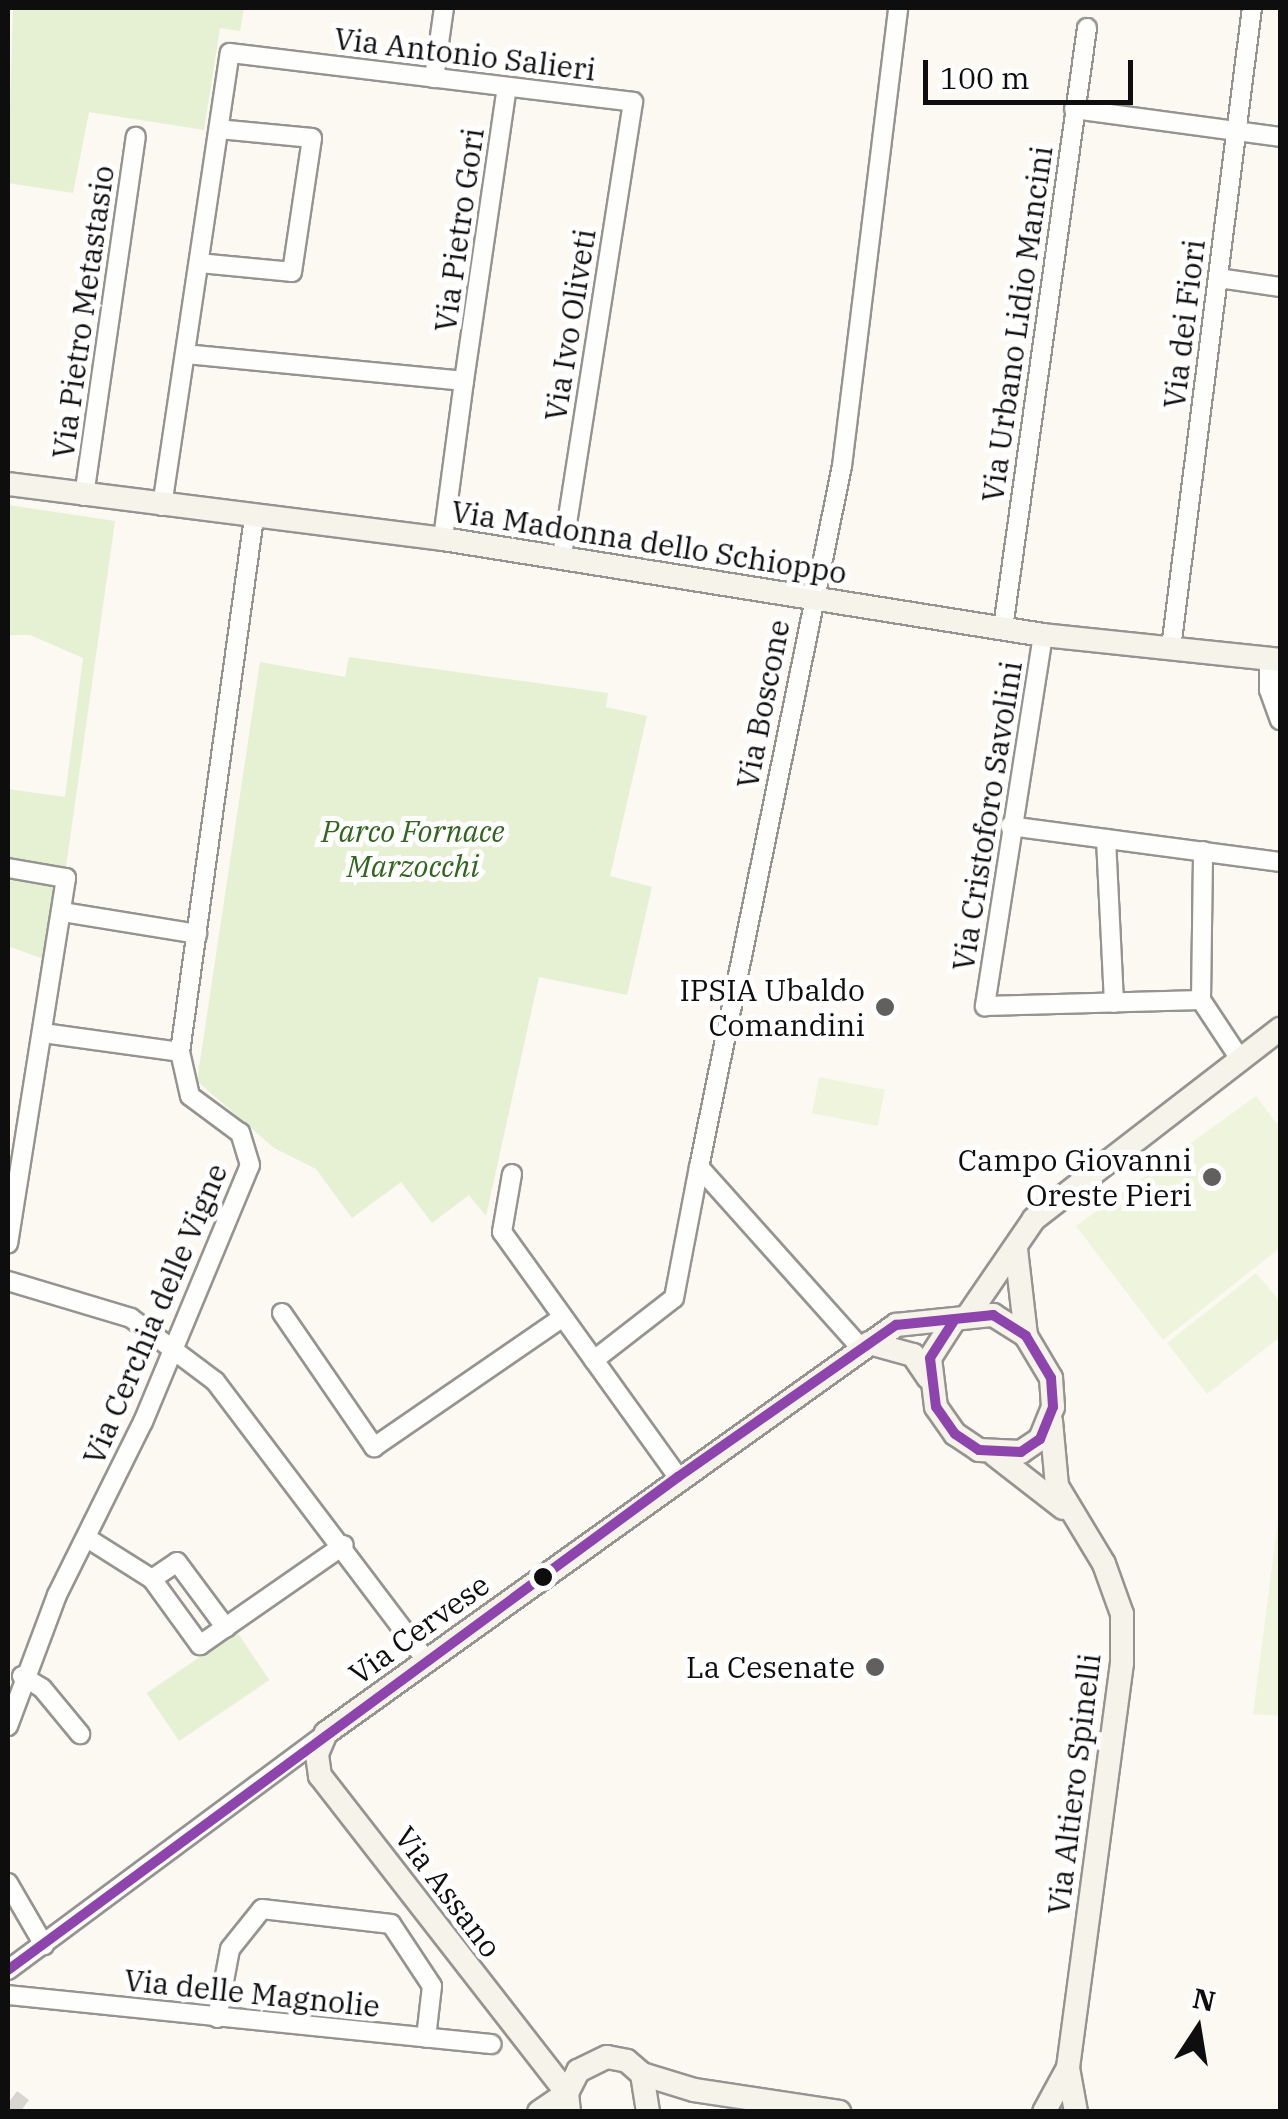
<!DOCTYPE html>
<style>
body{margin:0}
#map{position:relative;width:1288px;height:2119px;overflow:hidden;background:#fbf9f2;font-family:"IBM Plex Serif",serif}
div>[style]{position:absolute}
[style*='--x']{left:calc(var(--x)*1px);top:calc(var(--y)*1px);width:calc(var(--w)*1px);rotate:calc(var(--a)*1deg)}
.green>*{inset:0;background:#e6f0d2;transform-origin:0 0}
.pitch>*{inset:0;background:#eff5dc;transform-origin:0 0}
.highway-tunnel>*{height:30px;margin-top:-15px;transform-origin:0;background:repeating-linear-gradient(90deg,#d7d6d0 0 30px,transparent 0 45px)}
.roads{filter:drop-shadow(2px 0 #959491) drop-shadow(-2px 0 #959491) drop-shadow(0 2px #959491) drop-shadow(0 -2px #959491)}
.street>*{height:18px;margin:-9px;padding:0 9px;transform-origin:9px;border-radius:9px;background:#fefefd}
.secondary>*{height:22px;margin:-11px;padding:0 11px;transform-origin:11px;border-radius:11px;background:#f5f3ea}
.bus-1>*{height:10px;margin:-5px;padding:0 5px;transform-origin:5px;border-radius:5px;background:#8e44ad}
.dots>*{width:28px;height:28px;translate:-50% -50%;box-sizing:border-box;border:5px solid #fff;border-radius:50%}
span{translate:-50% -50%;white-space:nowrap;text-align:center;line-height:1.15;-webkit-text-stroke:10px #fff;paint-order:stroke}
.street-label{font-size:30px;color:#0e0e0e}
.park-label{font-size:30px;color:#31661e;font-style:italic}
.poi-label{font-size:30px;color:#0e0e0e}
.right{translate:-100% -50%;text-align:right}
.frame{position:absolute;inset:0;border:10px solid #0e0e0e;pointer-events:none}
.north{position:absolute;left:1148px;top:1979px;width:100px;height:100px;-webkit-text-stroke:8px #fff;paint-order:stroke;rotate:12deg;font-size:28px;font-weight:700;line-height:40px;text-align:center;color:#0e0e0e}
.north::after{content:'';display:block;margin:auto;width:35px;height:45px;background:#0e0e0e;clip-path:polygon(50% 0,100% 100%,50% 72%,0 100%)}
.scale{position:absolute;left:923px;top:60px;width:210px;height:45px;box-sizing:border-box;border:5px solid #0e0e0e;border-top:0;padding-left:12px;font-size:30px;line-height:35px;white-space:nowrap;color:#0e0e0e;-webkit-text-stroke:8px #fff;paint-order:stroke}
</style>
<div id="map">
<div class="green">
<div style="clip-path:polygon(13px 8px,244px 8px,240px 31px,220px 28px,204px 130px,89px 112px,73px 193px,8px 183px)"></div>
<div style="clip-path:polygon(8px 505px,115px 521px,66px 867px,8px 859px,8px 789px,65px 797px,83px 658px,30px 635px,8px 635px)"></div>
<div style="clip-path:polygon(349px 657px,608px 693px,606px 707px,647px 716px,610px 876px,652px 887px,627px 995px,539px 977px,486px 1216px,469px 1195px,432px 1223px,401px 1182px,352px 1218px,316px 1169px,274px 1148px,197px 1081px,260px 662px,345px 677px)"></div>
<div style="clip-path:polygon(8px 873px,54px 884px,46px 960px,8px 946px)"></div>
<div style="left:237px;top:1632px;width:58px;height:109px;rotate:56deg"></div>
</div>
<div class="pitch">
<div style="left:819px;top:1077px;width:67px;height:37px;rotate:11deg"></div>
<div style="clip-path:polygon(1256px 1096px,1280px 1128px,1280px 1248px,1163px 1340px,1076px 1226px)"></div>
<div style="clip-path:polygon(1256px 1273px,1280px 1301px,1280px 1337px,1207px 1394px,1167px 1343px)"></div>
<div style="clip-path:polygon(1280px 1505px,1280px 1716px,1253px 1714px)"></div>
</div>
<div class="highway-tunnel">
<div style="--x:8;--y:2103;--w:15;--a:37"></div>
</div>
<div class="roads">
<div class="street">
<div style="--x:434;--y:78;--w:71;--a:-81.9"></div>
<div style="--x:1074;--y:109;--w:208;--a:7.7"></div>
<div style="--x:199;--y:263;--w:93;--a:5.5"></div>
<div style="--x:292;--y:272;--w:135;--a:-81.5"></div>
<div style="--x:312;--y:138;--w:93;--a:-174.5"></div>
<div style="--x:1218;--y:278;--w:63;--a:8.3"></div>
<div style="--x:185;--y:354;--w:280;--a:5.5"></div>
<div style="--x:464;--y:381;--w:159;--a:97.6"></div>
<div style="--x:464;--y:381;--w:297;--a:-81.7"></div>
<div style="--x:84;--y:496;--w:363;--a:-81.8"></div>
<div style="--x:162;--y:506;--w:458;--a:-81.5"></div>
<div style="--x:230;--y:53;--w:406;--a:6.9"></div>
<div style="--x:633;--y:102;--w:461;--a:98.9"></div>
<div style="--x:1003;--y:628;--w:606;--a:-82.03"></div>
<div style="--x:1043;--y:635;--w:376;--a:98.9"></div>
<div style="--x:985;--y:1006;--w:216;--a:-1.6"></div>
<div style="--x:1171;--y:648;--w:645;--a:-82.79"></div>
<div style="--x:1269;--y:658;--w:32;--a:90"></div>
<div style="--x:1269;--y:690;--w:32;--a:70"></div>
<div style="--x:1010;--y:826;--w:272;--a:7.6"></div>
<div style="--x:1106;--y:839;--w:164;--a:87.2"></div>
<div style="--x:8;--y:868;--w:59;--a:9.8"></div>
<div style="--x:66;--y:878;--w:370;--a:99"></div>
<div style="--x:63;--y:912;--w:136;--a:9.3"></div>
<div style="--x:1201;--y:1000;--w:149;--a:-89.2"></div>
<div style="--x:1201;--y:1000;--w:71;--a:56.5"></div>
<div style="--x:43;--y:1033;--w:138;--a:7.9"></div>
<div style="--x:512;--y:1174;--w:59;--a:99.8"></div>
<div style="--x:502;--y:1232;--w:302;--a:54.3"></div>
<div style="--x:8;--y:1281;--w:128;--a:16.7"></div>
<div style="--x:131;--y:1318;--w:105;--a:36.9"></div>
<div style="--x:215;--y:1381;--w:351;--a:52.9"></div>
<div style="--x:282;--y:1313;--w:163;--a:55.5"></div>
<div style="--x:374;--y:1447;--w:229;--a:-34.5"></div>
<div style="--x:861;--y:1348;--w:243;--a:-131.8"></div>
<div style="--x:699;--y:1167;--w:715;--a:-78.47"></div>
<div style="--x:842;--y:466;--w:461;--a:-83"></div>
<div style="--x:594;--y:1360;--w:101;--a:-37.8"></div>
<div style="--x:674;--y:1298;--w:133;--a:-79.2"></div>
<div style="--x:87;--y:1538;--w:77;--a:32.2"></div>
<div style="--x:152;--y:1579;--w:82;--a:54"></div>
<div style="--x:200;--y:1645;--w:175;--a:-34.8"></div>
<div style="--x:152;--y:1579;--w:30;--a:-34"></div>
<div style="--x:177;--y:1562;--w:82;--a:53.4"></div>
<div style="--x:22;--y:1676;--w:23;--a:31"></div>
<div style="--x:42;--y:1688;--w:60;--a:50.4"></div>
<div style="--x:8;--y:1726;--w:140;--a:-69.5"></div>
<div style="--x:57;--y:1595;--w:193;--a:-63.6"></div>
<div style="--x:143;--y:1422;--w:278;--a:-67.4"></div>
<div style="--x:250;--y:1165;--w:34;--a:-107"></div>
<div style="--x:240;--y:1133;--w:62;--a:-143.5"></div>
<div style="--x:190;--y:1096;--w:45;--a:-102.8"></div>
<div style="--x:180;--y:1052;--w:540;--a:-82.12"></div>
<div style="--x:8;--y:1883;--w:72;--a:59.9"></div>
<div style="--x:8;--y:1970;--w:394;--a:-36.6"></div>
<div style="--x:8;--y:1995;--w:486;--a:5.8"></div>
<div style="--x:217;--y:2018;--w:70;--a:-79.3"></div>
<div style="--x:230;--y:1949;--w:51;--a:-51.3"></div>
<div style="--x:262;--y:1909;--w:130;--a:6.6"></div>
<div style="--x:391;--y:1924;--w:74;--a:56.5"></div>
<div style="--x:432;--y:1986;--w:52;--a:96.6"></div>
</div>
<div class="secondary">
<div style="--x:8;--y:484;--w:438;--a:7.2"></div>
<div style="--x:443;--y:539;--w:608;--a:9.09"></div>
<div style="--x:1043;--y:635;--w:238;--a:6"></div>
<div style="--x:1016;--y:1249;--w:88;--a:83.4"></div>
<div style="--x:969;--y:1314;--w:115;--a:-55.6"></div>
<div style="--x:1034;--y:1219;--w:311;--a:-37.7"></div>
<div style="--x:869;--y:1343;--w:46;--a:15.3"></div>
<div style="--x:913;--y:1355;--w:27;--a:56"></div>
<div style="--x:1051;--y:1421;--w:65;--a:84.7"></div>
<div style="--x:1057;--y:1486;--w:91;--a:58.9"></div>
<div style="--x:1104;--y:1564;--w:53;--a:70.2"></div>
<div style="--x:1122;--y:1614;--w:49;--a:90"></div>
<div style="--x:1122;--y:1663;--w:409;--a:97.6"></div>
<div style="--x:1068;--y:2068;--w:45;--a:79.7"></div>
<div style="--x:995;--y:1455;--w:86;--a:37.9"></div>
<div style="--x:642;--y:2074;--w:54;--a:17.1"></div>
<div style="--x:694;--y:2090;--w:147;--a:8.6"></div>
<div style="--x:539;--y:2112;--w:34;--a:-34"></div>
<div style="--x:567;--y:2093;--w:402;--a:-127.9"></div>
<div style="--x:320;--y:1776;--w:22;--a:-98"></div>
<div style="--x:317;--y:1754;--w:23;--a:-67"></div>
<div style="--x:326;--y:1733;--w:701;--a:-35.59"></div>
<div style="--x:896;--y:1325;--w:98;--a:-5.9"></div>
<div style="--x:993;--y:1315;--w:39;--a:32"></div>
<div style="--x:1026;--y:1336;--w:49;--a:59.2"></div>
<div style="--x:1051;--y:1378;--w:29;--a:86"></div>
<div style="--x:1053;--y:1407;--w:35;--a:112"></div>
<div style="--x:1040;--y:1439;--w:23;--a:146"></div>
<div style="--x:1021;--y:1452;--w:42;--a:-177.3"></div>
<div style="--x:979;--y:1450;--w:29;--a:-146"></div>
<div style="--x:955;--y:1434;--w:33;--a:-125"></div>
<div style="--x:936;--y:1407;--w:49;--a:-97"></div>
<div style="--x:930;--y:1358;--w:46;--a:-57.3"></div>
<div style="--x:569;--y:2112;--w:19;--a:-96"></div>
<div style="--x:567;--y:2093;--w:25;--a:-63"></div>
<div style="--x:578;--y:2071;--w:32;--a:-26"></div>
<div style="--x:607;--y:2057;--w:20;--a:11"></div>
<div style="--x:627;--y:2061;--w:20;--a:41"></div>
<div style="--x:642;--y:2074;--w:38;--a:81"></div>
<div style="--x:1044;--y:2112;--w:50;--a:-61.4"></div>
</div>
</div>
<div class="bus-1">
<div style="--x:8;--y:1970;--w:832;--a:-36.35"></div>
<div style="--x:678;--y:1477;--w:266;--a:-34.9"></div>
<div style="--x:896;--y:1325;--w:98;--a:-5.9"></div>
<div style="--x:993;--y:1315;--w:39;--a:32"></div>
<div style="--x:1026;--y:1336;--w:49;--a:59.2"></div>
<div style="--x:1051;--y:1378;--w:29;--a:86"></div>
<div style="--x:1053;--y:1407;--w:35;--a:112"></div>
<div style="--x:1040;--y:1439;--w:23;--a:146"></div>
<div style="--x:1021;--y:1452;--w:42;--a:-177.3"></div>
<div style="--x:979;--y:1450;--w:29;--a:-146"></div>
<div style="--x:955;--y:1434;--w:33;--a:-125"></div>
<div style="--x:936;--y:1407;--w:49;--a:-97"></div>
<div style="--x:930;--y:1358;--w:46;--a:-57.3"></div>
</div>
<div class="dots">
<div style="left:885px;top:1007px;background:#61605e"></div>
<div style="left:1212px;top:1177px;background:#61605e"></div>
<div style="left:543px;top:1577px;background:#0e0e0e"></div>
<div style="left:875px;top:1667px;background:#61605e"></div>
</div>
<div class="street-label">
<span style="left:465px;top:54px;rotate:7deg">Via Antonio Salieri</span>
<span style="left:459px;top:230px;rotate:-82deg">Via Pietro Gori</span>
<span style="left:83px;top:312px;rotate:-82deg">Via Pietro Metastasio</span>
<span style="left:1017px;top:324px;rotate:-82deg">Via Urbano Lidio Mancini</span>
<span style="left:1184px;top:324px;rotate:-83deg">Via dei Fiori</span>
<span style="left:570px;top:325px;rotate:-81deg">Via Ivo Oliveti</span>
<span style="left:649px;top:542px;rotate:9deg">Via Madonna dello Schioppo</span>
<span style="left:763px;top:704px;rotate:-79deg">Via Boscone</span>
<span style="left:987px;top:816px;rotate:-81deg">Via Cristoforo Savolini</span>
<span style="left:155px;top:1314px;rotate:-67deg">Via Cerchia delle Vigne</span>
<span style="left:419px;top:1629px;rotate:-36deg">Via Cervese</span>
<span style="left:1074px;top:1784px;rotate:-83deg">Via Altiero Spinelli</span>
<span style="left:448px;top:1892px;rotate:53deg">Via Assano</span>
<span style="left:252px;top:1993px;rotate:6deg">Via delle Magnolie</span>
</div>
<div class="park-label">
<span style="left:413px;top:848px">Parco Fornace<br>Marzocchi</span>
</div>
<div class="poi-label">
<span class="right" style="left:865px;top:1007px">IPSIA Ubaldo<br>Comandini</span>
<span class="right" style="left:1192px;top:1177px">Campo Giovanni<br>Oreste Pieri</span>
<span class="right" style="left:855px;top:1667px">La Cesenate</span>
</div>
<div class="frame"></div>
<div class="north">N</div>
<div class="scale">100 m</div>
</div>
